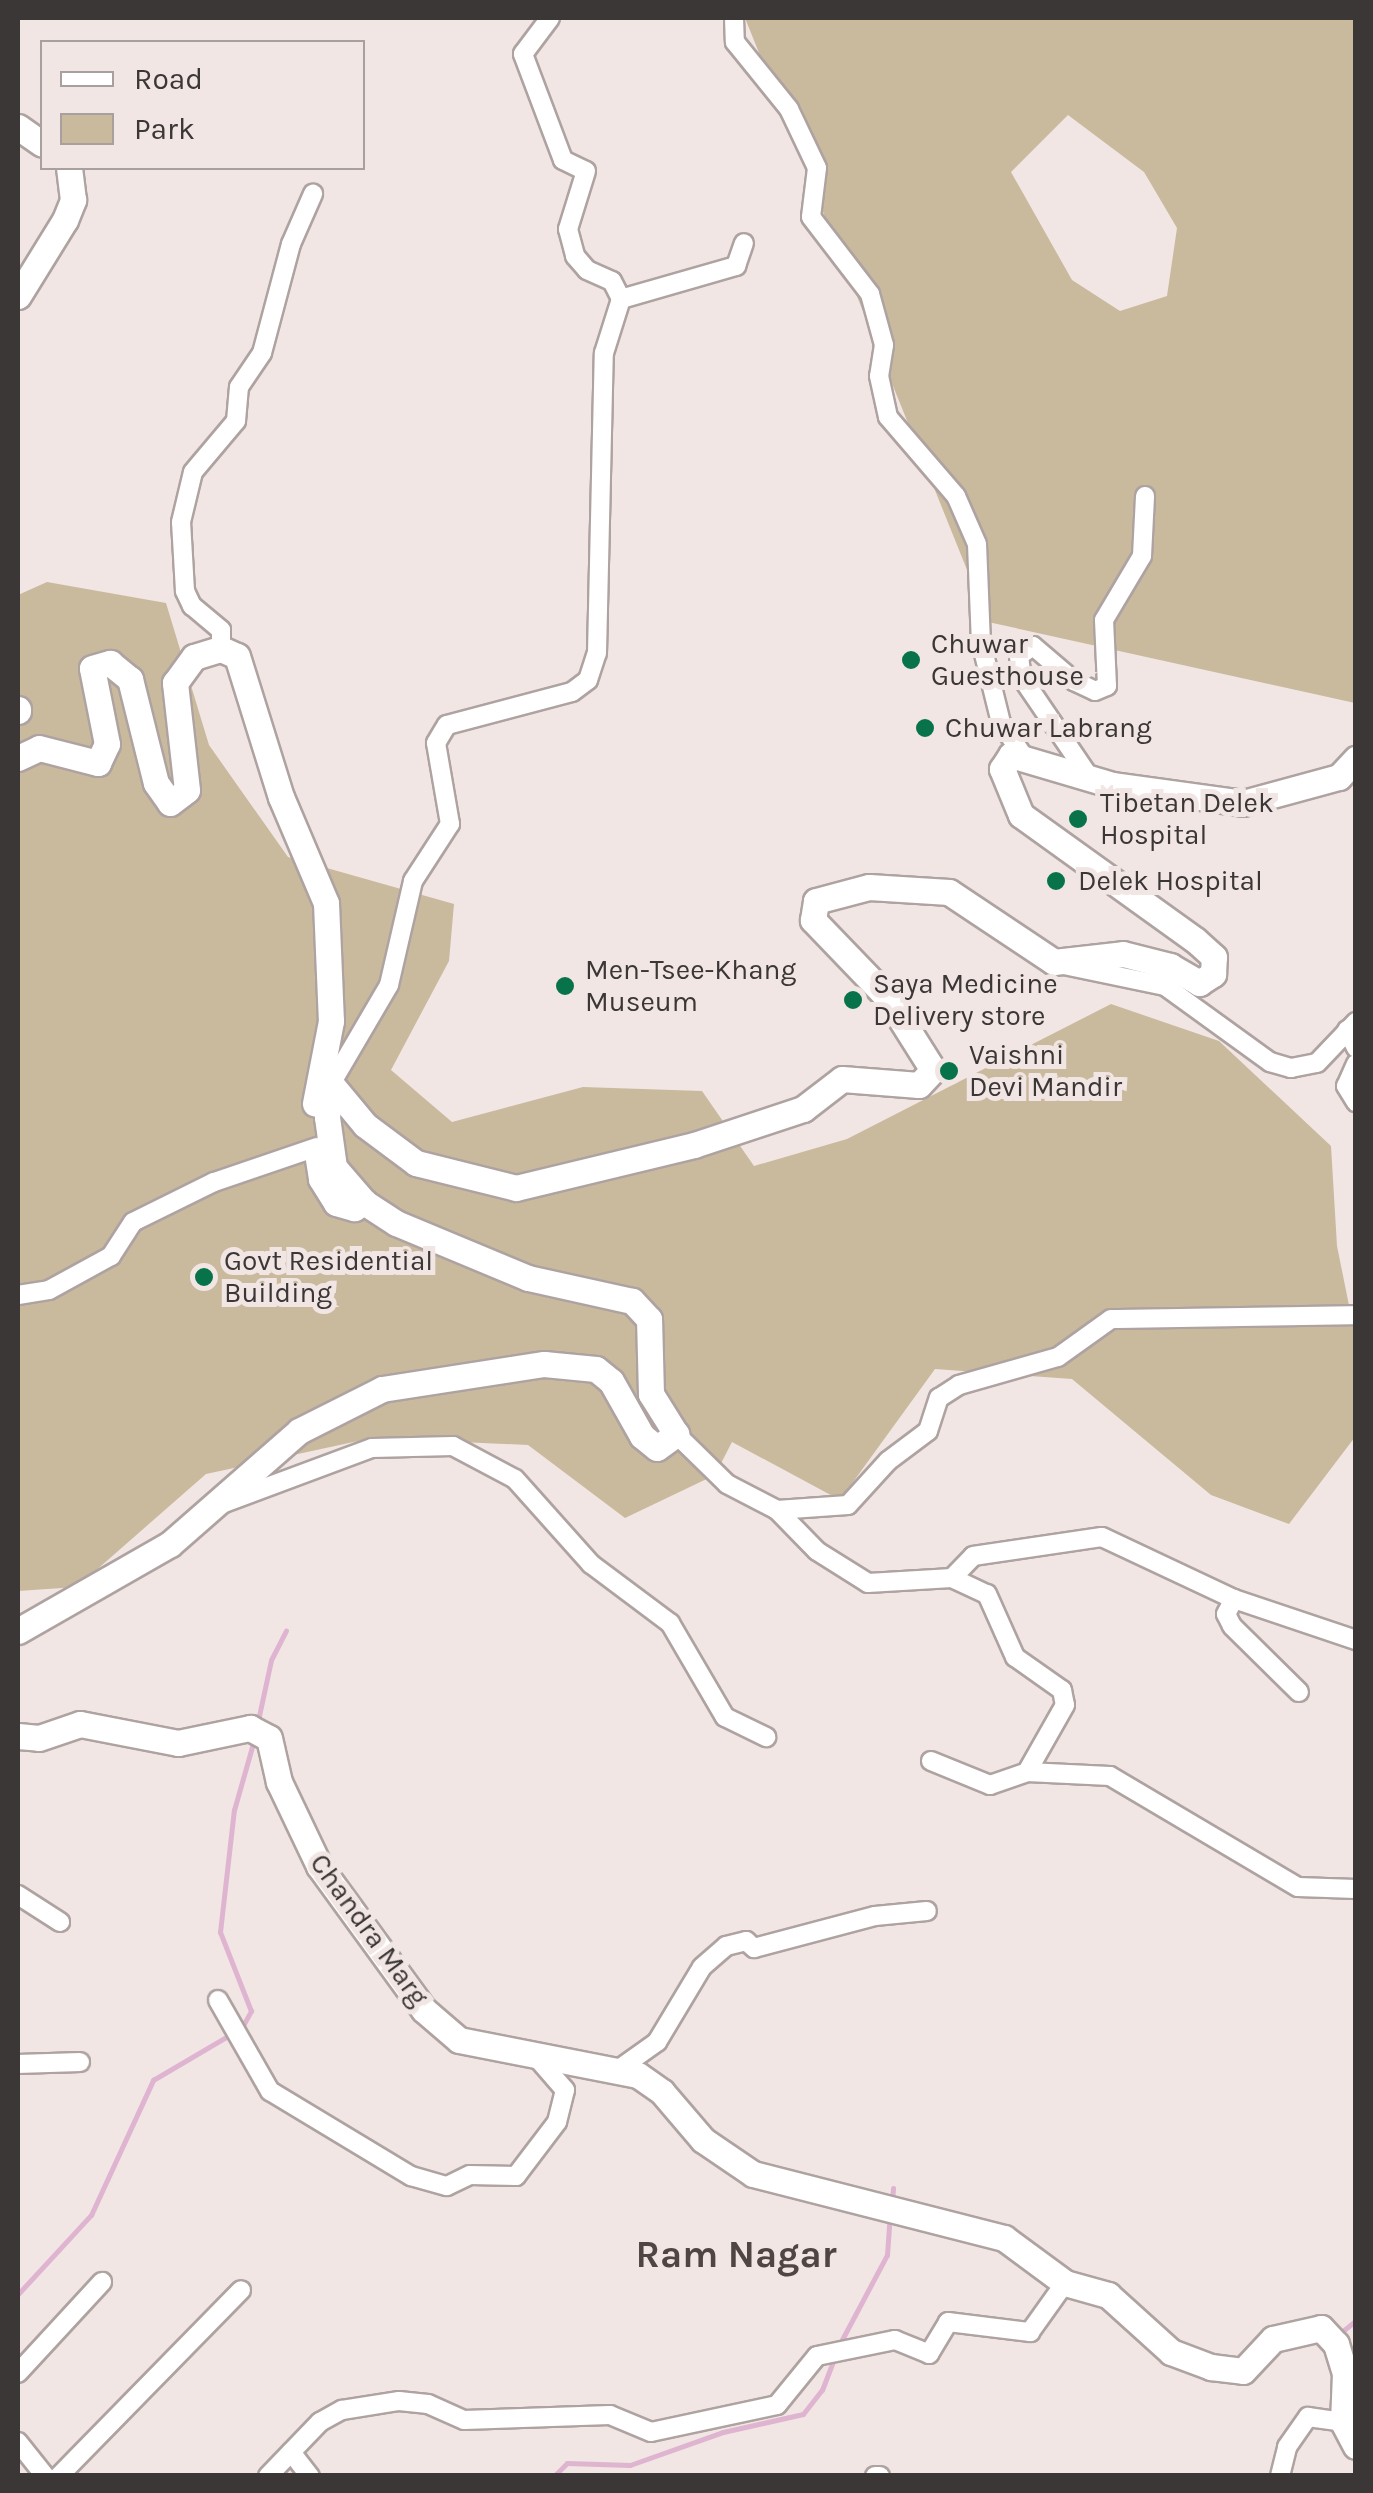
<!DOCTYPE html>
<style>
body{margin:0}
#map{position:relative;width:1373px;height:2493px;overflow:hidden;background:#f1e6e4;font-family:Karla,sans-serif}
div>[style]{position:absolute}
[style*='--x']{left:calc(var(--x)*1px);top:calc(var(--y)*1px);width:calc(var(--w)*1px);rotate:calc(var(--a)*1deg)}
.green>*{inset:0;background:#c9ba9e}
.stream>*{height:5px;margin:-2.5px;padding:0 2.5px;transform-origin:2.5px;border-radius:2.5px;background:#dfb4d0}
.roads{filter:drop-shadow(2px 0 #aea3a1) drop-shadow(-2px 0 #aea3a1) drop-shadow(0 2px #aea3a1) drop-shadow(0 -2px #aea3a1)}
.street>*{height:18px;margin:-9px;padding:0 9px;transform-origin:9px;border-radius:9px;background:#fff}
.secondary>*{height:25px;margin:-12.5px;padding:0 12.5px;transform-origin:12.5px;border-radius:12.5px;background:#fff}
.dots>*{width:28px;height:28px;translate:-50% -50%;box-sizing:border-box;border:5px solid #f1e6e4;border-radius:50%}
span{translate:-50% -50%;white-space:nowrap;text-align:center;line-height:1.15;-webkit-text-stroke:10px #f1e6e4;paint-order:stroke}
.poi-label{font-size:28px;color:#3b3736}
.left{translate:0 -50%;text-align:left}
.street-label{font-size:28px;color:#3b3736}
.district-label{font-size:38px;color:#4f4644;font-weight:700}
.frame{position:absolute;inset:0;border:20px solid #3b3736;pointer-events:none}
.legend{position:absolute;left:40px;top:40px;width:325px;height:130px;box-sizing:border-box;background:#f1e6e4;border:2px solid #a8a09e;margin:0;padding:12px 18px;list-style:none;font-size:30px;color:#3b3736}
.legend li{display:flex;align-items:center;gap:20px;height:50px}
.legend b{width:50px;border:2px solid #a8a09e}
</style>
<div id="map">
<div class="green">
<div style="clip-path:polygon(evenodd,745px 18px,1355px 18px,1355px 703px,988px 622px,745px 18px,1068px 115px,1144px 172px,1177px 228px,1167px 296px,1120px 311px,1072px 280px,1011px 172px,1068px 115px)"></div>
<div style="clip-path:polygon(47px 582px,166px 603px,209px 745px,288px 857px,454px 904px,449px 961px,391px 1070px,452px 1122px,583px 1087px,702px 1091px,754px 1166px,847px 1139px,1111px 1004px,1219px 1041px,1331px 1146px,1337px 1246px,1355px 1335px,1355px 1437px,1289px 1524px,1211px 1495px,1072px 1379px,935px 1369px,840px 1500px,732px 1442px,715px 1475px,625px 1518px,528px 1445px,372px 1438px,206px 1474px,77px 1587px,18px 1591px,18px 595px)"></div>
</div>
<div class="stream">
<div style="--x:257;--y:1725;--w:66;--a:-77.8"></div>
<div style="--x:271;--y:1660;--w:33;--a:-63"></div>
<div style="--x:241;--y:2029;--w:21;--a:-61"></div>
<div style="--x:251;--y:2011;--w:85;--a:-111.4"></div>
<div style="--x:220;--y:1932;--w:123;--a:-83.5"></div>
<div style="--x:234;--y:1810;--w:73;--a:-74.1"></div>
<div style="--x:892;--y:2200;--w:12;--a:-85"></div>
<div style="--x:18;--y:2294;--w:108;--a:-47.3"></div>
<div style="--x:91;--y:2215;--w:149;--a:-65.3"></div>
<div style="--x:153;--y:2080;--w:91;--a:-30.5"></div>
<div style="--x:1339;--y:2334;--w:22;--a:-39"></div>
<div style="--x:838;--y:2347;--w:104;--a:-62"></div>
<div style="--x:887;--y:2255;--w:39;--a:-86"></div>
<div style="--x:554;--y:2476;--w:18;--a:-45"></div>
<div style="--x:567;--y:2463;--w:63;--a:1.8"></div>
<div style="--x:630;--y:2465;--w:99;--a:-19.5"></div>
<div style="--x:723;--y:2432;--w:82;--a:-12.7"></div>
<div style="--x:803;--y:2414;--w:31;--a:-52"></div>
<div style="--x:822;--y:2390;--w:34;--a:-69"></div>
</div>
<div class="roads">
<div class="street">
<div style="--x:550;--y:18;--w:45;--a:126.9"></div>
<div style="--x:523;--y:54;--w:113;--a:69.3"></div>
<div style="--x:563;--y:160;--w:25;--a:26"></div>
<div style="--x:586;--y:171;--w:61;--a:107.2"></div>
<div style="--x:568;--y:229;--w:28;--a:75"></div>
<div style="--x:575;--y:256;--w:18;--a:49"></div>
<div style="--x:587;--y:270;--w:27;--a:24"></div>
<div style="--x:612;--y:281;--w:20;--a:63"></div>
<div style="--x:734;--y:18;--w:24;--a:88"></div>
<div style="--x:735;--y:42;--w:86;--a:51.1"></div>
<div style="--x:789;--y:109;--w:65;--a:64.6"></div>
<div style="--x:817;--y:168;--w:49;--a:97"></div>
<div style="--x:811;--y:217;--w:97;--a:52.5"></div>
<div style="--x:870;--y:294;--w:53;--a:74.6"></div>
<div style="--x:884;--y:345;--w:31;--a:99"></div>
<div style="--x:879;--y:376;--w:42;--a:77.6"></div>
<div style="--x:888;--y:417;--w:104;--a:49.3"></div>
<div style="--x:956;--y:496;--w:52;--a:66.4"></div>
<div style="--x:977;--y:544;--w:98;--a:87.7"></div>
<div style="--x:981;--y:642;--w:83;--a:76.1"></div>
<div style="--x:1001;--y:723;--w:41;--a:55.9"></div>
<div style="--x:221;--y:649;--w:19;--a:-90"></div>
<div style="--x:221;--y:630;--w:38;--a:-140"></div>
<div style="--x:192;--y:606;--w:17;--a:-115"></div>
<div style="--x:185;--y:591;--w:69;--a:-93.3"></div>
<div style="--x:181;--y:522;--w:51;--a:-76.5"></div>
<div style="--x:193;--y:472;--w:67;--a:-49.9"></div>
<div style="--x:236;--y:421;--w:34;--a:-85"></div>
<div style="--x:239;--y:387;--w:41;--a:-55.9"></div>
<div style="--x:262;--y:353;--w:113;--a:-75.1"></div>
<div style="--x:291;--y:244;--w:55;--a:-66.3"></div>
<div style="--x:1090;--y:778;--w:121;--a:-124.2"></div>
<div style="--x:1022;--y:678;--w:22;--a:-98"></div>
<div style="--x:1019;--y:656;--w:17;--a:-36"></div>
<div style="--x:1033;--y:646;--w:54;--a:40.5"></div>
<div style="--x:1074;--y:681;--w:23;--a:25"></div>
<div style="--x:1095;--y:691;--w:13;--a:-23"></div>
<div style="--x:1107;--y:686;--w:66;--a:-92.6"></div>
<div style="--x:1104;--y:620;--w:74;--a:-59.3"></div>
<div style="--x:1142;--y:556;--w:60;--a:-87.1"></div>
<div style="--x:1059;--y:964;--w:108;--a:11.7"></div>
<div style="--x:1165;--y:986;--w:130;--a:35.9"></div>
<div style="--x:1270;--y:1062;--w:22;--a:16"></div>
<div style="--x:1291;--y:1068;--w:26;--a:-11"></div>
<div style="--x:1317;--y:1063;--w:57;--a:-46.4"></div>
<div style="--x:1347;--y:1030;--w:20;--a:63"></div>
<div style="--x:1356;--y:1064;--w:24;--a:114"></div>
<div style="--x:1346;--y:1086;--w:19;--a:58"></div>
<div style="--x:331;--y:1084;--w:115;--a:-59.6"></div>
<div style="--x:389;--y:985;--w:107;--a:-77"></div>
<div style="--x:413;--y:881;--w:68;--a:-57"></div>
<div style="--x:450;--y:824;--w:82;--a:-99.8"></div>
<div style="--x:436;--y:743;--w:21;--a:-59"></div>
<div style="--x:447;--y:725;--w:129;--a:-14.8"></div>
<div style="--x:572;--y:692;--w:20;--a:-37"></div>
<div style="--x:588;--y:680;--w:28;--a:-72"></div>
<div style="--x:597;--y:653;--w:300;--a:-88.7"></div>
<div style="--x:604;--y:353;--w:57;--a:-72.5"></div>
<div style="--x:621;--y:299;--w:120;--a:-16"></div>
<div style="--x:736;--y:266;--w:24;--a:-71"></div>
<div style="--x:18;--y:1295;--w:31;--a:-9"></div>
<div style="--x:49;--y:1290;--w:71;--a:-28.7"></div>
<div style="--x:111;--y:1256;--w:40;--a:-57.1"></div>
<div style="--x:133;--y:1222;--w:90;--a:-26.3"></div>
<div style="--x:214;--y:1182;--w:109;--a:-18.8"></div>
<div style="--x:676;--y:1434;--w:71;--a:44.4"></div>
<div style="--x:727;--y:1484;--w:56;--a:27.5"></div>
<div style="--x:777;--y:1510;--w:57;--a:45.7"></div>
<div style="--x:817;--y:1551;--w:60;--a:32.1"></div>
<div style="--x:868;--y:1583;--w:84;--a:-3.4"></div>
<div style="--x:952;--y:1578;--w:30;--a:-46"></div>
<div style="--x:973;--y:1556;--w:130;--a:-8.4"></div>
<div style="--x:1102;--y:1537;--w:146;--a:25.2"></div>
<div style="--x:1234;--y:1599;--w:129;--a:18.6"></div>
<div style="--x:224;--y:1503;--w:158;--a:-20.4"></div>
<div style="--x:372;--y:1448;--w:81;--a:-1.4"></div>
<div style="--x:453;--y:1446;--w:70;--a:28"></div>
<div style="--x:515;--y:1479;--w:114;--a:48.2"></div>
<div style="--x:591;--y:1564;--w:99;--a:36.8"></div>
<div style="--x:670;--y:1623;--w:109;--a:59.7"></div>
<div style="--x:725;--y:1717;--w:46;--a:26"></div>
<div style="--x:777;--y:1510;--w:71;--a:-4"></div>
<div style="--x:848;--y:1505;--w:59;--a:-47.7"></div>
<div style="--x:888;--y:1461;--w:50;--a:-36.9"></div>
<div style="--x:928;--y:1431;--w:35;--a:-72"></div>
<div style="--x:939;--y:1398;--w:24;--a:-33"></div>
<div style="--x:959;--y:1385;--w:103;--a:-15.8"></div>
<div style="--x:1058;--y:1357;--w:65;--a:-35.6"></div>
<div style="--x:1111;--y:1319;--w:245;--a:-0.9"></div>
<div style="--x:952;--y:1578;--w:38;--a:25"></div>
<div style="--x:987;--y:1594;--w:69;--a:66"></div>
<div style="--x:1015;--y:1657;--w:57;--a:35.1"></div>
<div style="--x:1062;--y:1690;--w:15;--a:79"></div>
<div style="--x:1065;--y:1705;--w:77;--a:119.6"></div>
<div style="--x:1234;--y:1599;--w:17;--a:118"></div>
<div style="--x:1226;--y:1614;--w:13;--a:63"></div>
<div style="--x:1232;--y:1626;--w:94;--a:44.6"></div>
<div style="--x:931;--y:1761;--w:64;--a:22.1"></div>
<div style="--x:990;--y:1785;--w:39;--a:-19"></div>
<div style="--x:1027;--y:1772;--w:83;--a:2.8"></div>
<div style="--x:1110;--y:1776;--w:218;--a:30.6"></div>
<div style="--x:1298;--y:1887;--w:58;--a:2"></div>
<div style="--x:18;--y:1895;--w:50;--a:32.7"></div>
<div style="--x:218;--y:2000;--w:105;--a:60.3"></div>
<div style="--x:270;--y:2091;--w:165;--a:31.1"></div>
<div style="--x:411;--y:2176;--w:37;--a:16"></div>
<div style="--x:447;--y:2186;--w:25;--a:-26"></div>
<div style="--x:470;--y:2175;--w:46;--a:1.2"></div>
<div style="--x:516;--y:2176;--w:68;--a:-52.8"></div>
<div style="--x:557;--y:2122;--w:33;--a:-76"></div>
<div style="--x:565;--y:2090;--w:38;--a:-131"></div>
<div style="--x:18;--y:2064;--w:62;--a:-1.8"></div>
<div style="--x:619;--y:2069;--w:47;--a:-35.4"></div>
<div style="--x:657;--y:2042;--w:87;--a:-59"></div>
<div style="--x:702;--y:1967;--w:32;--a:-41"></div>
<div style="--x:726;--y:1946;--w:21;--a:-14"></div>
<div style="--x:746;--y:1941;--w:11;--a:41"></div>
<div style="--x:754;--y:1948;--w:125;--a:-14.8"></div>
<div style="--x:875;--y:1916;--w:52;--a:-5.5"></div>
<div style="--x:18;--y:2373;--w:124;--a:-47.3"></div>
<div style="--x:18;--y:2442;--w:43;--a:51.5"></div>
<div style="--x:291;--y:2452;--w:31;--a:52"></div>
<div style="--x:59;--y:2476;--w:260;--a:-45.6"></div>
<div style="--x:268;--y:2476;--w:75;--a:-46.1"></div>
<div style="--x:320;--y:2422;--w:25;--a:-29"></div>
<div style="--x:342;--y:2410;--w:58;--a:-9"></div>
<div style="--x:399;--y:2401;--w:29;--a:6"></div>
<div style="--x:428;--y:2404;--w:39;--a:24"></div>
<div style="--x:464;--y:2420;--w:146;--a:-2"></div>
<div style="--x:610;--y:2415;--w:44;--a:22.5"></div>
<div style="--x:651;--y:2432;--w:129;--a:-12.1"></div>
<div style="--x:777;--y:2405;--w:63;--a:-50.8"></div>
<div style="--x:817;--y:2356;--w:80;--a:-11.6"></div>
<div style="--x:895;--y:2340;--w:37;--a:22"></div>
<div style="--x:929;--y:2354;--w:37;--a:-59"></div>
<div style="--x:948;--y:2322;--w:83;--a:7"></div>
<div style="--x:1030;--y:2332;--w:60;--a:-54.5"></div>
<div style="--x:875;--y:2476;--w:5;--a:0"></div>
<div style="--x:1280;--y:2476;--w:30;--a:-76"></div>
<div style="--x:1287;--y:2447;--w:37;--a:-55"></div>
<div style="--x:1308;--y:2417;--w:35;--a:8"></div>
</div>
<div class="secondary">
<div style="--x:18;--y:127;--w:29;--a:35"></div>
<div style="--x:18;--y:296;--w:89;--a:-58.3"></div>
<div style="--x:65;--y:220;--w:22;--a:-68"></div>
<div style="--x:73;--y:200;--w:32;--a:-97"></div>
<div style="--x:18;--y:709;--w:2;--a:90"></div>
<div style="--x:18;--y:758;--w:23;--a:-25"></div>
<div style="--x:39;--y:748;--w:61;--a:14.3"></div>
<div style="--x:98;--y:763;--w:21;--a:-65"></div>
<div style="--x:107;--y:744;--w:77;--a:-101.2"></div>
<div style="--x:92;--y:668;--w:19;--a:-16"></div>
<div style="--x:110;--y:663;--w:26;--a:39"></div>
<div style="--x:130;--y:679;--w:107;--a:76"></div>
<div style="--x:156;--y:783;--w:24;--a:55"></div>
<div style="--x:170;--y:803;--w:21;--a:-37"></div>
<div style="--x:187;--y:790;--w:108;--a:-96.4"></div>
<div style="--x:175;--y:683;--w:32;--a:-54"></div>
<div style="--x:194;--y:657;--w:28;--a:-17"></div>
<div style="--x:221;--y:649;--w:17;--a:24"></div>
<div style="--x:237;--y:656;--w:148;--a:72.7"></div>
<div style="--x:281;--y:797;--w:115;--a:67"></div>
<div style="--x:326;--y:903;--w:118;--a:87.6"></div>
<div style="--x:331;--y:1021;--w:84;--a:101"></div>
<div style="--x:317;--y:1153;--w:26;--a:81"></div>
<div style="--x:321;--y:1179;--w:28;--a:58"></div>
<div style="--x:336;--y:1203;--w:19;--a:16"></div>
<div style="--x:354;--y:1208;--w:12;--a:-31"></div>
<div style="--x:18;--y:1631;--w:175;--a:-29.8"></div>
<div style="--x:170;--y:1544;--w:171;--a:-41.2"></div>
<div style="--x:299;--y:1431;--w:93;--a:-26.8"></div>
<div style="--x:382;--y:1389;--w:164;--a:-8.8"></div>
<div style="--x:544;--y:1364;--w:52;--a:5.5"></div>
<div style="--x:596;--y:1369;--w:19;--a:39"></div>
<div style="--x:611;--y:1381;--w:63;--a:60.6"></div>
<div style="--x:642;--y:1436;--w:19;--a:39"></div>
<div style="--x:657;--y:1448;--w:24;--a:-36"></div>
<div style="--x:676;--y:1434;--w:47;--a:-122"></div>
<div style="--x:651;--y:1394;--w:75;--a:-91.5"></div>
<div style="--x:649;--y:1319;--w:25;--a:-133"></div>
<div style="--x:632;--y:1301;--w:107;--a:-167.5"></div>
<div style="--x:528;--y:1278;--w:143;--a:-157.4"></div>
<div style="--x:396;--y:1223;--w:38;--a:-147"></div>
<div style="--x:364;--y:1202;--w:46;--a:-130.6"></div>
<div style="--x:334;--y:1167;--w:50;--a:-98"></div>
<div style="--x:327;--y:1117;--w:33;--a:-83"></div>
<div style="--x:331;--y:1084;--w:53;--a:50.3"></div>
<div style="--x:365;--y:1125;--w:64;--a:36.7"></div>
<div style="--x:416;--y:1163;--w:103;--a:14"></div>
<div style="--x:516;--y:1188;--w:183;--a:-13.6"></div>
<div style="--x:694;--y:1145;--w:115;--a:-18.3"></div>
<div style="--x:803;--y:1109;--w:49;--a:-37.6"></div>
<div style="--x:842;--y:1079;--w:77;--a:4.5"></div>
<div style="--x:919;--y:1085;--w:21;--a:-47"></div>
<div style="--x:933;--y:1070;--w:86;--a:-122.2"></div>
<div style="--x:887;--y:997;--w:107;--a:-133.9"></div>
<div style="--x:813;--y:920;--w:19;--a:-81"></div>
<div style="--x:816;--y:901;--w:55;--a:-14.8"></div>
<div style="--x:869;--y:887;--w:80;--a:3.6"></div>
<div style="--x:949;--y:892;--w:126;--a:33.7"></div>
<div style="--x:1054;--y:962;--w:69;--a:-6.6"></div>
<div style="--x:1123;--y:954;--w:49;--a:14.3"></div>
<div style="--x:1170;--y:966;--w:34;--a:30"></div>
<div style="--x:1199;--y:983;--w:17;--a:-33"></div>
<div style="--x:1213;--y:974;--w:17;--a:-87"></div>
<div style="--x:1214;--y:957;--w:25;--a:-138"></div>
<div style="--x:1195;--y:940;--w:214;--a:-144.3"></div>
<div style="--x:1021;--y:815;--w:50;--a:-112.4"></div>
<div style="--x:1002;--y:769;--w:17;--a:-57"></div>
<div style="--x:1011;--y:755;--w:105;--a:16.5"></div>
<div style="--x:1112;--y:785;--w:132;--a:7.8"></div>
<div style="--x:1243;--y:803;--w:99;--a:-15.2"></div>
<div style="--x:1339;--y:777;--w:25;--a:-47"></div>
<div style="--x:18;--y:1736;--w:21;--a:5"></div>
<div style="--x:39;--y:1738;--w:43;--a:-18.9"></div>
<div style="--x:80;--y:1724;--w:100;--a:11"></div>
<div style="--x:178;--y:1743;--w:74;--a:-11.8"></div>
<div style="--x:250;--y:1728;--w:21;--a:28"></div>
<div style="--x:269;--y:1738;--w:45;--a:77.2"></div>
<div style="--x:279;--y:1782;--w:93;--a:64.5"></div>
<div style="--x:319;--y:1866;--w:178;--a:53.9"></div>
<div style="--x:424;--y:2010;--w:46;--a:40.6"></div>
<div style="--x:459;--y:2040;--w:182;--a:11.1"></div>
<div style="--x:638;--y:2075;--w:29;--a:35"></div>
<div style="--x:662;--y:2092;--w:63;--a:49.5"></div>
<div style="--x:703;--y:2140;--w:60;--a:34.2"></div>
<div style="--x:753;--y:2174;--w:259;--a:14.3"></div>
<div style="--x:1004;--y:2238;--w:76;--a:36.4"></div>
<div style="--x:1065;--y:2283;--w:45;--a:15.6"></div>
<div style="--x:1108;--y:2295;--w:85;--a:42.1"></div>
<div style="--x:1171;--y:2352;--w:43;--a:20.6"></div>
<div style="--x:1211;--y:2367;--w:32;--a:7"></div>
<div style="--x:1243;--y:2371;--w:44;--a:-46.8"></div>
<div style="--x:1273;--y:2339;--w:49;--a:-12.9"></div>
<div style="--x:1321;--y:2328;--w:22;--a:47"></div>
<div style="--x:1336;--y:2344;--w:30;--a:73"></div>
<div style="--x:1345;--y:2373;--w:49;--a:92.3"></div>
<div style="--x:1343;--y:2422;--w:27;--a:62"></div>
</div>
</div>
<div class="dots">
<div style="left:911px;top:660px;background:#08734b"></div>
<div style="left:925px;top:728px;background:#08734b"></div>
<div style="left:1078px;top:819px;background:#08734b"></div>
<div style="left:1056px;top:881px;background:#08734b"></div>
<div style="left:565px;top:986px;background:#08734b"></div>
<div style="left:853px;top:1000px;background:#08734b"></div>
<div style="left:949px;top:1071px;background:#08734b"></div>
<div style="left:204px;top:1277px;background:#08734b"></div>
</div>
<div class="poi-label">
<span class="left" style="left:931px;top:660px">Chuwar<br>Guesthouse</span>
<span class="left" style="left:945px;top:728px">Chuwar Labrang</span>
<span class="left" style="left:1100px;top:819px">Tibetan Delek<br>Hospital</span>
<span class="left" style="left:1078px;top:881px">Delek Hospital</span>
<span class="left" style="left:585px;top:986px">Men-Tsee-Khang<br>Museum</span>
<span class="left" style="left:873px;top:1000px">Saya Medicine<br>Delivery store</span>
<span class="left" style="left:969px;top:1071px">Vaishni<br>Devi Mandir</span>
<span class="left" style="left:224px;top:1277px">Govt Residential<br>Building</span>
</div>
<div class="street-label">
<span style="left:369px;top:1930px;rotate:54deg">Chandra Marg</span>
</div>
<div class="district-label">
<span style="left:736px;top:2255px">Ram Nagar</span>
</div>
<div class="frame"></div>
<ul class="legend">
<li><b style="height:12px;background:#fff"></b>Road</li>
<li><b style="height:28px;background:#c9ba9e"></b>Park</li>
</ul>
</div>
